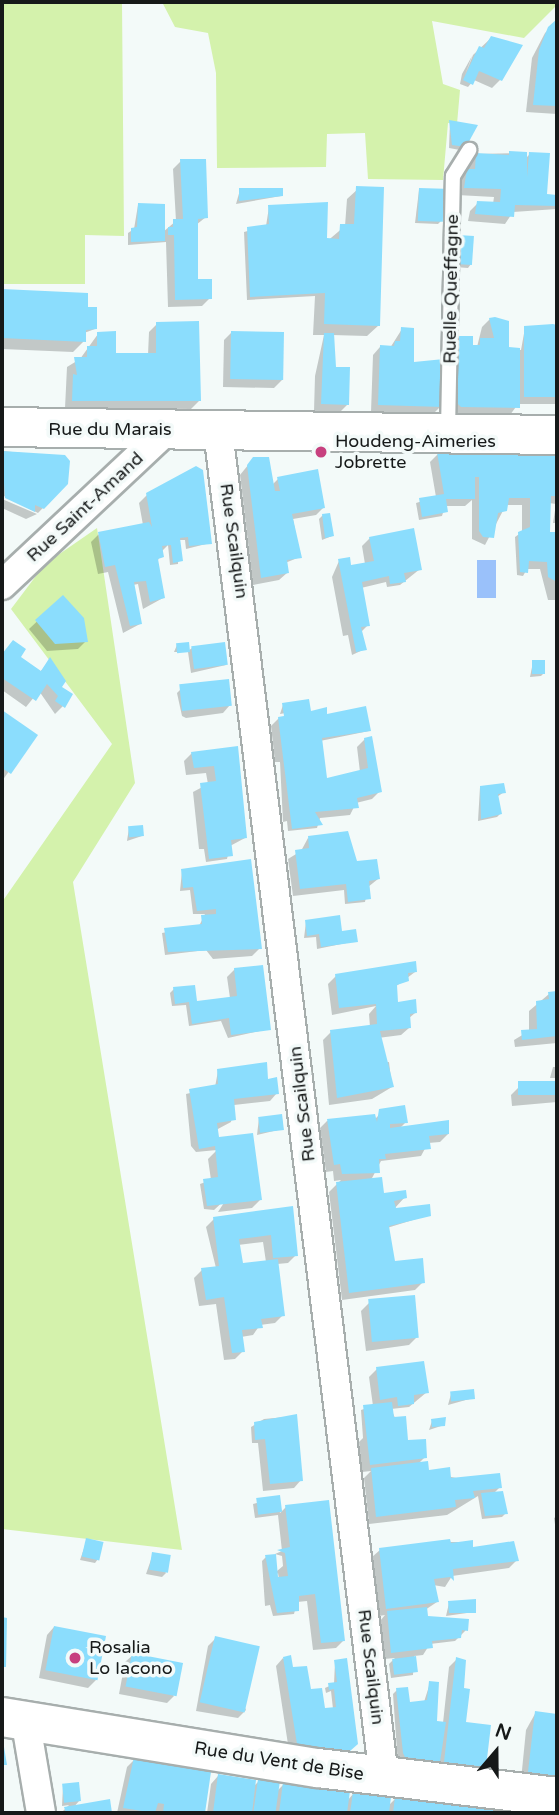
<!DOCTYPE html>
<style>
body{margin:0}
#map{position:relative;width:559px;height:1815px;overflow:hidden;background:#f3faf9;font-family:"Varela Round",sans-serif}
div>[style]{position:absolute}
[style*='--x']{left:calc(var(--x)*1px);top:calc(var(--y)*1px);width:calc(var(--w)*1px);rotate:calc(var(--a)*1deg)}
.green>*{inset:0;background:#d4f2ac}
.water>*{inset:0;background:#9ac1fa;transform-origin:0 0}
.shadow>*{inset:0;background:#0003}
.building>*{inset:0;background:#8bddfd;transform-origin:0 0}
.roads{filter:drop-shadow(2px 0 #a7aead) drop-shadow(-2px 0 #a7aead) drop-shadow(0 2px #a7aead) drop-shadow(0 -2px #a7aead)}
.lane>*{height:14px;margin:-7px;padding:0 7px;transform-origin:7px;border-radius:7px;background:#fff}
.street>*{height:28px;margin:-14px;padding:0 14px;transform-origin:14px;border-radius:14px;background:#fff}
.secondary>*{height:38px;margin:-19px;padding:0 19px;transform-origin:19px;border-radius:19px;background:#fff}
.dots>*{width:19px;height:19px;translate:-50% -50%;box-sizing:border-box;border:4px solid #f3faf9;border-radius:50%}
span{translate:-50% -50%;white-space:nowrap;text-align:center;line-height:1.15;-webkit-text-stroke:7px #f3faf9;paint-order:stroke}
.street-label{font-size:18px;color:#161919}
.poi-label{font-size:18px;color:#161919}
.left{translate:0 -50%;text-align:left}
.frame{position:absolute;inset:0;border:4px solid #161919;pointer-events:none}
.north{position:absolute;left:461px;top:1717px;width:70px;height:70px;-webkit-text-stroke:5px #f3faf9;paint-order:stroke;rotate:20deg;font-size:19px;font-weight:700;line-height:28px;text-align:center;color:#161919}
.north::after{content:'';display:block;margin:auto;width:24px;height:32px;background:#161919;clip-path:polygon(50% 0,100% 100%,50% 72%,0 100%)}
</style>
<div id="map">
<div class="green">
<div style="clip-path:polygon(2px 2px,122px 2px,124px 236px,85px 235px,85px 284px,2px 284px)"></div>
<div style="clip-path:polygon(162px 2px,557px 2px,557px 5px,524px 38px,432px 21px,443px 84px,460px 90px,457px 124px,448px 123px,443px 180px,368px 179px,365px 133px,327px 134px,326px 167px,217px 168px,216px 73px,208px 33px,175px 27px)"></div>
<div style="clip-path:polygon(97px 528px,135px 783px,73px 882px,182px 1550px,2px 1529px,2px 902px,112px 744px,11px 609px,45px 564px)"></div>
</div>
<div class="water">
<div style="left:477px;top:560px;width:19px;height:38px"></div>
</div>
<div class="shadow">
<div style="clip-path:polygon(557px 22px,557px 114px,526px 112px,532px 58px,545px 33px)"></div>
<div style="clip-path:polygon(491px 38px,520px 46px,500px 80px,492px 88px,474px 80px,468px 87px,460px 84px,462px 74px,472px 56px,465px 75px,473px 55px)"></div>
<div style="clip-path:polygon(450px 122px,464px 146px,460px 150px,449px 148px)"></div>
<div style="clip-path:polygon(526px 153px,526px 158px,530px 154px,543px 201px,557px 197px,557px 209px,513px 212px,505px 224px,468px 221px,470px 211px,478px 203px,493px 204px,494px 197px,457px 195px,459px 178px,468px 171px,469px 162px,477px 154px)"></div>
<div style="clip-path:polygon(181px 161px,206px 217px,196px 225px,197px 281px,210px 298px,202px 306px,168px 307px,166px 242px,128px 245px,128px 233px,134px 229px,138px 205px,163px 232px,176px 221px,173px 169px)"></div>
<div style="clip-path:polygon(359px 188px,379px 325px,367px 336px,332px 335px,334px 368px,348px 404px,340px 412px,314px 411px,315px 376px,324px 335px,313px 335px,315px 296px,247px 300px,244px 232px,266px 226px,269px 207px,325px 243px,345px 226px,347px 199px)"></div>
<div style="clip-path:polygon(240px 190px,281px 196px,236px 204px)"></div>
<div style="clip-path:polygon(419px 190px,442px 220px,438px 224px,415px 223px)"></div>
<div style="clip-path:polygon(456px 241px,471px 264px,468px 268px,455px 267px)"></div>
<div style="clip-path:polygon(2px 290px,86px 294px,85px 311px,95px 329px,84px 333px,84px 341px,73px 352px,2px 349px)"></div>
<div style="clip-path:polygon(490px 319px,508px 349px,521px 350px,525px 328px,557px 328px,557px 404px,518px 404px,510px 415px,453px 414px,449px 374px,471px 347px,477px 347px,482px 327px)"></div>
<div style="clip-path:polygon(157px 324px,199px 401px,191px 409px,65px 408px,67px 367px,80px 359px,98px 334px,115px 354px,148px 355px,149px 332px)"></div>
<div style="clip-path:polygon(402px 329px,412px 367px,442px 360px,441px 406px,433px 414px,371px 412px,373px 355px,380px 347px,390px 348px)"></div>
<div style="clip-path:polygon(231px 333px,282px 380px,274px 388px,223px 387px,224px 340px)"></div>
<div style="clip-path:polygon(2px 451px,64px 457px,67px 483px,38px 513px,2px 495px)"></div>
<div style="clip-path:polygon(438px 454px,557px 457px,557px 523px,553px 523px,556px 504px,549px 503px,548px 533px,557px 534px,557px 609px,555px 600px,548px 600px,540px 569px,527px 569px,523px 576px,517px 575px,515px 537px,522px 532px,522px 505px,506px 505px,485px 545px,472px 539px,472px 500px,465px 506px,445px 506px,442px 516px,419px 520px,416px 503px,436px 497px,430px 462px)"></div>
<div style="clip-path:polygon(253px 459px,272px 485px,278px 479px,324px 507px,316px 515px,293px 519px,300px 557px,285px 563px,287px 573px,279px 580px,253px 585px,240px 475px)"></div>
<div style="clip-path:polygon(147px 495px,210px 543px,186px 549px,185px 540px,179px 540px,178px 564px,170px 565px,168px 545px,161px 552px,157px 563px,163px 598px,143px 609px,138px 584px,133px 585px,140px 624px,123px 633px,108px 572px,98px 574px,91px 542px,99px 534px,143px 525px,139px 503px)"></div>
<div style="clip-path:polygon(2px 499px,37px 514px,26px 519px,2px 508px)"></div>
<div style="clip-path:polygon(323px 515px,332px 536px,322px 540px,319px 519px)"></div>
<div style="clip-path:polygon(370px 538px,420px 569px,400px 585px,387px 587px,386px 582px,361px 588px,368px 625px,361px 632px,365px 649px,352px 655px,348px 635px,343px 636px,332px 577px,339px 561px,349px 567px,365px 564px,362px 546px)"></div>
<div style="clip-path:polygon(63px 597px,86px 641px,78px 649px,47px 651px,29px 629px)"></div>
<div style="clip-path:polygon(177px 645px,188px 651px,192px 648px,226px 665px,191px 673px,188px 652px,174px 652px)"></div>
<div style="clip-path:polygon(6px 650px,40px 672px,50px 660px,63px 706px,55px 714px,39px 691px,26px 707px,2px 690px)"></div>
<div style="clip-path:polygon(533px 662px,544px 673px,541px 676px,530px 677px)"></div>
<div style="clip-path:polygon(181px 689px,230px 705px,223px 713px,186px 718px,182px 716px,177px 693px)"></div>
<div style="clip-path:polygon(283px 705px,308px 709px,280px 714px)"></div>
<div style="clip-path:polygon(2px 712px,35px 735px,2px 781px)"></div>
<div style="clip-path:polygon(326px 716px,369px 731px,320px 741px,325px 780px,360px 772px,357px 747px,365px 739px,380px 791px,372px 799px,356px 803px,350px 815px,320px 818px,317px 828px,288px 831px,287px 821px,283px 822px,280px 762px,275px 762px,271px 726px,279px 718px)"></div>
<div style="clip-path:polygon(236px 748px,245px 838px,230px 846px,227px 859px,206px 862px,204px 849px,199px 849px,193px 792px,208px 784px,206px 773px,186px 775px,184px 761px,192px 753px)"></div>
<div style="clip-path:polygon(480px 787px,504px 792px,497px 797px,500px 814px,497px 817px,478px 821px)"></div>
<div style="clip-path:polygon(129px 828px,142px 836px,127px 841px)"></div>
<div style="clip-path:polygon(308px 838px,378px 879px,368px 887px,365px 902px,345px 904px,344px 890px,293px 896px,288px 859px,301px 851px)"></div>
<div style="clip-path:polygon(182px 871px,260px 948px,252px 956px,213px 959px,206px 950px,165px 955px,162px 933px,199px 926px,205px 914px,193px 914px,190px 890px,180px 891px)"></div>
<div style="clip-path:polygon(306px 922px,340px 933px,356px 941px,317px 949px,316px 937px,304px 938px)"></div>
<div style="clip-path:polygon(235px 969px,269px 1029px,228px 1038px,221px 1021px,189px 1026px,186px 1005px,172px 1006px,170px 993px,174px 989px,195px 1003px,230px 998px,227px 977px)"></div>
<div style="clip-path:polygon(415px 972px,395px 987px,396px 1003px,415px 1013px,408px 1019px,409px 1028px,401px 1035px,378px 1038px,379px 1063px,389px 1062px,392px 1087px,372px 1099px,329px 1105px,323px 1040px,331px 1032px,370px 1027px,369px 1014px,376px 1006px,332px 1015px,328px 984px,336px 976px)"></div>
<div style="clip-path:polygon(557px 993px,557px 1043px,515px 1047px,514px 1040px,529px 1031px,529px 1011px,549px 994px)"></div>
<div style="clip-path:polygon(553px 1067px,557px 1067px,557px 1078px,550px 1078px)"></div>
<div style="clip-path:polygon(218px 1071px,267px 1080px,277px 1093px,270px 1101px,234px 1105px,231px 1122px,216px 1130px,218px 1139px,260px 1200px,252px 1208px,218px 1212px,227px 1198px,214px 1210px,204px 1209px,200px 1184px,211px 1180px,208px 1159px,217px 1150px,196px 1152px,191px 1146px,186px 1094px,215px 1087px)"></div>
<div style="clip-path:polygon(557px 1083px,557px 1102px,512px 1106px,511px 1095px,519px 1087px)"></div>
<div style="clip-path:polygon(380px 1114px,406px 1122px,400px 1128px,448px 1134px,440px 1142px,428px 1143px,421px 1156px,381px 1161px,371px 1180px,382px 1195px,405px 1197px,394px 1209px,429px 1215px,387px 1228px,394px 1263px,423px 1282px,415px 1290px,342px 1300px,329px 1192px,341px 1180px,334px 1181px,333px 1171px,326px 1172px,320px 1128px,327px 1121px,374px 1120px)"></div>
<div style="clip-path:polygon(259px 1118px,282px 1129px,257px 1135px)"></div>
<div style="clip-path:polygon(evenodd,292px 1208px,296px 1255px,288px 1263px,277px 1264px,283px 1315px,275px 1323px,260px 1325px,253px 1335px,241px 1337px,243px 1351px,235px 1359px,224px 1360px,216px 1304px,199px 1306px,194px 1278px,202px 1270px,216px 1268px,206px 1227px,214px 1219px,292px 1208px,263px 1242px,266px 1262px,241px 1265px,238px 1245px,263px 1242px)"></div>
<div style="clip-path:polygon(369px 1303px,417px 1337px,409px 1345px,366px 1351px,361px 1311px)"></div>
<div style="clip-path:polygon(377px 1369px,427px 1392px,409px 1407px,391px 1409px,406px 1442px,425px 1457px,418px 1464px,427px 1472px,500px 1487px,493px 1494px,506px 1513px,502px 1517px,482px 1519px,478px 1496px,447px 1515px,369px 1524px,364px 1478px,371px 1471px,362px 1472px,359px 1442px,363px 1438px,361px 1410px,373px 1406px,369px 1377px)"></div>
<div style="clip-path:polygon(451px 1394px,473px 1398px,448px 1405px)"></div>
<div style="clip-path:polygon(296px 1416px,301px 1480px,294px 1488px,263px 1491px,258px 1443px,252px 1443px,251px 1427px,264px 1419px)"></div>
<div style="clip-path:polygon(432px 1421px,444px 1425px,429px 1430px)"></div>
<div style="clip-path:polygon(evenodd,278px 1497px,280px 1513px,286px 1507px,344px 1640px,336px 1648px,313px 1650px,307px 1601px,297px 1602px,294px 1614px,273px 1616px,270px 1605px,265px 1606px,262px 1561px,266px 1557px,277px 1571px,283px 1566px,282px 1556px,275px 1554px,282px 1551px,278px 1515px,255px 1518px,253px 1504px,278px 1497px,278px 1573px,279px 1579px,271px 1580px,278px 1573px)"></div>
<div style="clip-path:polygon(557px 1516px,557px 1531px,556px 1531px,554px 1518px)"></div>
<div style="clip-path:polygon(87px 1540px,98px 1559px,95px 1563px,80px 1560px)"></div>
<div style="clip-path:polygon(440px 1542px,471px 1542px,471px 1548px,517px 1560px,509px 1568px,452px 1576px,445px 1587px,433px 1585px,437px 1602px,425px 1610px,426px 1618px,466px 1630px,455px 1641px,430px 1644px,423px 1655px,414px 1656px,413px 1675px,391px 1678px,389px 1664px,395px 1658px,384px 1659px,380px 1621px,385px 1615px,379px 1616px,372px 1557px,380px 1550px)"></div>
<div style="clip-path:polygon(153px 1554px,166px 1573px,162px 1577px,146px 1574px)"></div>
<div style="clip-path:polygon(449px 1603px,474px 1612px,446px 1616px)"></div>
<div style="clip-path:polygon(54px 1627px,96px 1680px,88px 1688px,39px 1678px,47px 1635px)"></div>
<div style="clip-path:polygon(216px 1638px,246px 1710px,238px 1718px,196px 1711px,208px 1646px)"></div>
<div style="clip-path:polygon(133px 1655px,174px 1696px,167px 1703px,119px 1694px,125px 1662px)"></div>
<div style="clip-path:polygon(283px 1658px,324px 1710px,333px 1709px,331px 1691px,326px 1693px,325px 1688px,334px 1684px,335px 1662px,356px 1744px,341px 1758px,289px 1751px,276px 1666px)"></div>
<div style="clip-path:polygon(457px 1659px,464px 1724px,485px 1766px,470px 1769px,471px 1765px,464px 1772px,438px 1769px,438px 1761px,431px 1769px,398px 1765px,393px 1694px,397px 1690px,409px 1704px,424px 1702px,430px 1683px,435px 1722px,443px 1723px,449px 1667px)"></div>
<div style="clip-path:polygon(536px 1712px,557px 1715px,557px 1784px,521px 1780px,526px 1730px)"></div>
<div style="clip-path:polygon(135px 1759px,209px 1774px,203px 1813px,117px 1813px,127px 1767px)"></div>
<div style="clip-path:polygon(218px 1776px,253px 1787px,259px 1781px,277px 1791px,284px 1784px,347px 1801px,354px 1793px,388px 1806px,395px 1799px,504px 1813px,207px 1813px,211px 1784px)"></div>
<div style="clip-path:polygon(63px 1786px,79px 1801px,73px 1808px,108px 1801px,111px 1813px,61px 1813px,69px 1805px,62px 1806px)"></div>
</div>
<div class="building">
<div style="clip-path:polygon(557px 19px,557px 106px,533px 105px,539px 50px,548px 27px)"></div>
<div style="clip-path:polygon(491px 36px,523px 45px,502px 81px,479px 71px,473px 85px,463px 80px,479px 46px,484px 48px)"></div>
<div style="clip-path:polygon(449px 120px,478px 125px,466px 147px,452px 145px)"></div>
<div style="clip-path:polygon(509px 151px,527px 152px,527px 177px,529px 152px,550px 153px,547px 194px,557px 195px,557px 206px,515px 205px,514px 217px,475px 214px,477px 201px,500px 202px,501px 189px,464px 188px,467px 169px,475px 169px,476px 153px,509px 155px)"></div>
<div style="clip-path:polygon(180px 159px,206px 159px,208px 218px,198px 219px,198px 279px,212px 279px,212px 299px,175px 300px,174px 235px,168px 235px,168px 227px,173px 227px,173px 219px,183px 219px)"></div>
<div style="clip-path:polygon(356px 186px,384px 187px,380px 326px,324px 324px,325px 293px,250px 297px,247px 227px,269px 224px,268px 205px,328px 202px,327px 238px,339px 239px,340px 224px,354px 224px)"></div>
<div style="clip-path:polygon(239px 188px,283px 188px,283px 196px,239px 201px)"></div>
<div style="left:419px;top:188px;width:25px;height:33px;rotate:2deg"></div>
<div style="clip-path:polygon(138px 203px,165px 204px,165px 241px,131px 242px,131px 228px,137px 227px)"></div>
<div style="left:458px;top:235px;width:16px;height:29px;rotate:4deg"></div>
<div style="clip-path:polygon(2px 289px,88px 293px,88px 307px,97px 307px,97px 329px,86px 330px,86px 342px,2px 338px)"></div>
<div style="clip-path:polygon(495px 317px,509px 321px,509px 347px,520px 348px,520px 408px,461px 407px,456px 402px,456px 336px,473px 336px,473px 345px,480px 345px,480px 338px,494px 338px,489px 318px)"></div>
<div style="clip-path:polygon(199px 321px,201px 401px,72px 401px,73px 374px,77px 375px,74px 357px,87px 357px,87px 346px,97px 346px,97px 332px,116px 331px,116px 353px,156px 353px,156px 322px)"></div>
<div style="clip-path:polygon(553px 324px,557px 325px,557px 397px,524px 397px,524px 326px)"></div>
<div style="clip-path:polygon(401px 327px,414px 328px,414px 362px,444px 359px,443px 407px,378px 405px,380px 345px,394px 346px,395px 341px,400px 341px)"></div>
<div style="left:231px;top:331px;width:53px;height:48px;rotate:1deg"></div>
<div style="clip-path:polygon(324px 333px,334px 333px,336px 367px,350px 367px,349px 405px,321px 404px)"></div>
<div style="clip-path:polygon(2px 451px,65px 455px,70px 461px,68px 484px,44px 509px,35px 505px,35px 512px,5px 498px)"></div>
<div style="clip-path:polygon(437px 452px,557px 455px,557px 496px,551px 496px,550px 532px,557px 532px,557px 582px,548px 577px,547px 562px,529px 561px,528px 573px,520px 572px,518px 532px,530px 527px,530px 498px,509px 498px,507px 511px,498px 513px,494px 538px,483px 537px,479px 531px,479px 477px,475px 477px,475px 499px,446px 499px,448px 512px,422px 517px,419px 498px,444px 494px)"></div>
<div style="clip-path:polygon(253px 457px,269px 457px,275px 491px,280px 491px,277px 477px,318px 469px,325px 508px,292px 514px,302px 558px,287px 560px,289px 573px,261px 578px,247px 465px)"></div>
<div style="clip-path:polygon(196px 466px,203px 470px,212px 544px,189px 546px,188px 537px,180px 538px,183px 561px,173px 563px,171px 545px,162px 546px,164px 557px,158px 559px,165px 598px,150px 602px,146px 581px,134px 582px,142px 624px,130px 626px,115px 565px,105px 567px,98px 532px,149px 522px,152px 527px,146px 493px)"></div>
<div style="clip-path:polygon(330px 513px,334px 536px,325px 538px,322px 514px)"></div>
<div style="clip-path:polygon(414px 528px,422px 570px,404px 573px,406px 582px,390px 584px,389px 576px,362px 582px,370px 626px,361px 627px,367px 650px,356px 652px,338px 559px,350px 557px,351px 565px,374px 561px,369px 537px)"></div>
<div style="clip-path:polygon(63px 595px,84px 618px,88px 642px,55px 644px,35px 620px)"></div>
<div style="clip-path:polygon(13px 640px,26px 649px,21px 657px,41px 671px,50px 657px,66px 681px,62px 687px,73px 694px,65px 708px,55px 701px,58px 696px,47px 684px,36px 701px,2px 678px,2px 654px)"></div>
<div style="left:189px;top:642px;width:10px;height:13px;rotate:84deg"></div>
<div style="left:225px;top:642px;width:23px;height:34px;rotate:83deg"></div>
<div style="left:532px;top:660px;width:13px;height:14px"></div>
<div style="left:229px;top:679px;width:27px;height:50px;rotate:84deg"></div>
<div style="clip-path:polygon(309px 699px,311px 711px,327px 707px,327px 714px,366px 706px,371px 731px,322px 738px,327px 778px,368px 768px,364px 738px,372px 736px,382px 792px,357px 798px,359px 808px,315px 812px,323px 825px,292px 829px,278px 717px,284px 716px,282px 703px)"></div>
<div style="clip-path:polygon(2px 710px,38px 735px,11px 774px,2px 768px)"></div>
<div style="clip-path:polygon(238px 746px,247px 838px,231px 840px,233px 856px,209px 859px,200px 783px,216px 781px,214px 766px,194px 768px,191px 752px)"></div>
<div style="clip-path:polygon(504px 783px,506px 793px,498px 794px,502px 814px,481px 819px,480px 786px)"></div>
<div style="left:143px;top:825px;width:11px;height:15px;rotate:85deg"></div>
<div style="clip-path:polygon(348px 831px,357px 861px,377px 859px,380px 879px,369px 881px,371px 899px,348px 902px,346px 884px,300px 889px,295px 850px,309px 848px,308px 836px)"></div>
<div style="clip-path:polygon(251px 859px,262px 949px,168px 952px,164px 928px,202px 924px,201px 915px,216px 914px,216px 909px,197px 911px,193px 887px,183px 888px,181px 869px)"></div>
<div style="clip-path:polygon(340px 915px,342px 931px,356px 929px,358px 942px,321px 947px,319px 934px,307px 936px,305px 920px)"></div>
<div style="clip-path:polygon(416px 961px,417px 972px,408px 973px,409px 981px,397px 985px,398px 1002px,416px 999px,417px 1013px,410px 1014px,411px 1028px,380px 1031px,394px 1087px,337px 1098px,330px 1030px,377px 1024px,376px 1004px,339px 1008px,335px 974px)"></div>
<div style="clip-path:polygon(263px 965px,271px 1030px,231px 1035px,229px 1018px,192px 1024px,189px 1002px,175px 1004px,173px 987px,195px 985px,197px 1001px,237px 996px,234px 968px)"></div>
<div style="clip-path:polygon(557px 991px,557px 1036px,522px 1040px,521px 1030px,537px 1029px,536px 1001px,549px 999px,548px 992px)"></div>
<div style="clip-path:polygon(267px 1062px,268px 1079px,277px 1077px,279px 1094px,234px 1099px,236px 1120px,217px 1123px,219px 1137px,253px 1133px,262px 1200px,207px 1206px,203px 1179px,218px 1177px,215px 1146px,199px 1149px,189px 1089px,218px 1084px,217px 1069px)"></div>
<div style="left:557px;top:1081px;width:14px;height:39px;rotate:90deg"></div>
<div style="clip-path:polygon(405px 1105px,408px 1123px,390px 1124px,390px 1128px,449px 1120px,449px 1134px,429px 1136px,431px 1149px,385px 1154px,386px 1159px,379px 1159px,380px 1173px,342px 1174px,340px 1164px,334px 1165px,327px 1119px,375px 1114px,377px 1122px,379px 1109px)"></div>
<div style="left:282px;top:1114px;width:16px;height:24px;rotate:83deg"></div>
<div style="clip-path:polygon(382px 1177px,384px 1193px,406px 1190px,407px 1198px,394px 1201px,396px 1208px,430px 1204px,431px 1216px,389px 1226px,395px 1261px,423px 1258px,425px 1283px,349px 1293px,336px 1182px)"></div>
<div style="clip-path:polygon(293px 1206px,298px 1256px,273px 1258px,271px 1235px,239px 1239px,243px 1263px,278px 1259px,285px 1316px,261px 1319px,263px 1328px,242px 1330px,245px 1352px,232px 1353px,224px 1297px,206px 1300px,201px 1268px,219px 1266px,213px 1217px)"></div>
<div style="left:415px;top:1295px;width:43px;height:47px;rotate:85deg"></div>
<div style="clip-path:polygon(424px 1361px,429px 1393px,414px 1395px,414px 1404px,398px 1406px,397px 1397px,380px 1400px,376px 1367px)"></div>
<div style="left:474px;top:1389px;width:10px;height:24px;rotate:84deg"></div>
<div style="clip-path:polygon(392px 1402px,394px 1417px,406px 1416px,408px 1440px,426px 1439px,427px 1458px,370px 1465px,363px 1405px)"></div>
<div style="clip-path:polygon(297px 1414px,303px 1481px,270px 1484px,265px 1439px,255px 1440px,254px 1422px)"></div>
<div style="clip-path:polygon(446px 1417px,445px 1426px,432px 1427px,431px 1419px)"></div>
<div style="clip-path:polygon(428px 1461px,429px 1470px,450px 1467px,451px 1478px,500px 1473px,502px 1488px,473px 1491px,475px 1498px,455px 1500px,456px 1507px,376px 1517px,371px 1468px)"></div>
<div style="clip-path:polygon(503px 1491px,508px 1514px,485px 1516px,481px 1493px)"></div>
<div style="left:280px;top:1495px;width:17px;height:24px;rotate:83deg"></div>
<div style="clip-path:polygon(329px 1500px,345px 1641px,321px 1643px,315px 1594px,299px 1596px,299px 1611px,277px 1613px,265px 1555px,276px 1554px,278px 1577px,288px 1576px,285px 1553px,277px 1550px,290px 1547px,285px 1505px)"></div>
<div style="left:86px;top:1538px;width:18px;height:19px;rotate:13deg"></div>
<div style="clip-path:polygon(450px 1539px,451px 1543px,473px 1540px,473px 1547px,514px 1541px,519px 1561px,453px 1569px,454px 1581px,450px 1577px,434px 1579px,439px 1602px,386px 1609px,379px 1548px)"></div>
<div style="left:152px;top:1552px;width:19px;height:18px;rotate:9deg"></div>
<div style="clip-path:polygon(476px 1599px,476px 1613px,449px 1613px,448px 1601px)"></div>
<div style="clip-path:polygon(427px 1607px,428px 1616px,469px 1619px,468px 1631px,462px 1630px,461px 1638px,432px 1641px,433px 1648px,391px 1653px,387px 1611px)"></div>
<div style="clip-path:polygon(2px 1617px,7px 1618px,6px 1667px,2px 1667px)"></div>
<div style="left:54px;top:1626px;width:53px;height:45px;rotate:11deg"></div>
<div style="left:215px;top:1636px;width:46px;height:68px;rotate:13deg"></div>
<div style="left:132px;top:1653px;width:52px;height:34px;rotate:11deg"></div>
<div style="clip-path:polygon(291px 1655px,293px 1667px,307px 1666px,311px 1689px,322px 1688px,325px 1708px,336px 1707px,334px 1689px,329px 1690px,328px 1683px,337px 1682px,334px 1660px,347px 1658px,358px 1744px,350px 1751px,297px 1744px,283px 1657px)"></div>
<div style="left:416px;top:1656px;width:16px;height:24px;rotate:83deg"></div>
<div style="clip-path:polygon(456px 1657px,466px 1660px,464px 1688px,470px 1689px,466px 1722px,491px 1725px,486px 1767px,444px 1762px)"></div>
<div style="clip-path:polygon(429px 1681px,439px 1682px,437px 1721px,446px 1722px,440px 1762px,405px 1757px,403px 1753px,396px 1688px,408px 1687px,410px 1702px,427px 1700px)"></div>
<div style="clip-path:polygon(535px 1711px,557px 1714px,557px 1776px,528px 1772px)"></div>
<div style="clip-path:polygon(2px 1741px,3px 1741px,7px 1765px,2px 1765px)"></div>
<div style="clip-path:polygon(134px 1757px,211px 1772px,205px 1813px,163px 1813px,164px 1804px,158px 1803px,155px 1813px,123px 1808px)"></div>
<div style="clip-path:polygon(218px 1774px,256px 1780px,252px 1813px,213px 1813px)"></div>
<div style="left:258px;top:1779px;width:22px;height:34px;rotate:8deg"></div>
<div style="left:79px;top:1782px;width:19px;height:17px;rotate:84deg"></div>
<div style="clip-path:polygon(283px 1782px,350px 1791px,347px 1813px,279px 1813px)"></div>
<div style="clip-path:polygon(353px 1792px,391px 1797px,389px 1813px,350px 1813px)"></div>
<div style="clip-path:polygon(395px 1797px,467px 1805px,509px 1813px,393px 1813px)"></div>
<div style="clip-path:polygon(110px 1799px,112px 1813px,66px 1813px,64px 1807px)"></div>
</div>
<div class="roads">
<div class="lane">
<div style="--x:448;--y:431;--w:255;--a:-88.9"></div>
<div style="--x:453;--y:176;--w:31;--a:-58"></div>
</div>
<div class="street">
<div style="--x:218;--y:431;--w:1356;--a:82.97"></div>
<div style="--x:2;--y:585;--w:228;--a:-43.2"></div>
<div style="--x:25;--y:1718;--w:96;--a:80.4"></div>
</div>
<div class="secondary">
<div style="--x:2;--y:427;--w:555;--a:0.83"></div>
<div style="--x:2;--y:1717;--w:320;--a:9.2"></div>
<div style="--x:318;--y:1768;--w:241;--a:6.9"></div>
</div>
</div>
<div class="dots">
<div style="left:321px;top:452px;background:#c7407f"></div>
<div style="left:75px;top:1658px;background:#c7407f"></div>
</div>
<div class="street-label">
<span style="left:451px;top:289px;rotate:-89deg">Ruelle Queffagne</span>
<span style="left:110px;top:429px">Rue du Marais</span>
<span style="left:85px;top:507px;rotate:-43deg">Rue Saint-Amand</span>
<span style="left:234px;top:541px;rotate:82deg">Rue Scailquin</span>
<span style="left:302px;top:1104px;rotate:-97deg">Rue Scailquin</span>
<span style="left:371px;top:1667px;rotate:83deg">Rue Scailquin</span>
<span style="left:279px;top:1761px;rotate:9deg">Rue du Vent de Bise</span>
</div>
<div class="poi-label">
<span class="left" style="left:335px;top:452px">Houdeng-Aimeries<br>Jobrette</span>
<span class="left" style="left:89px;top:1658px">Rosalia<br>Lo Iacono</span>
</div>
<div class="frame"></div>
<div class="north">N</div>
</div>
